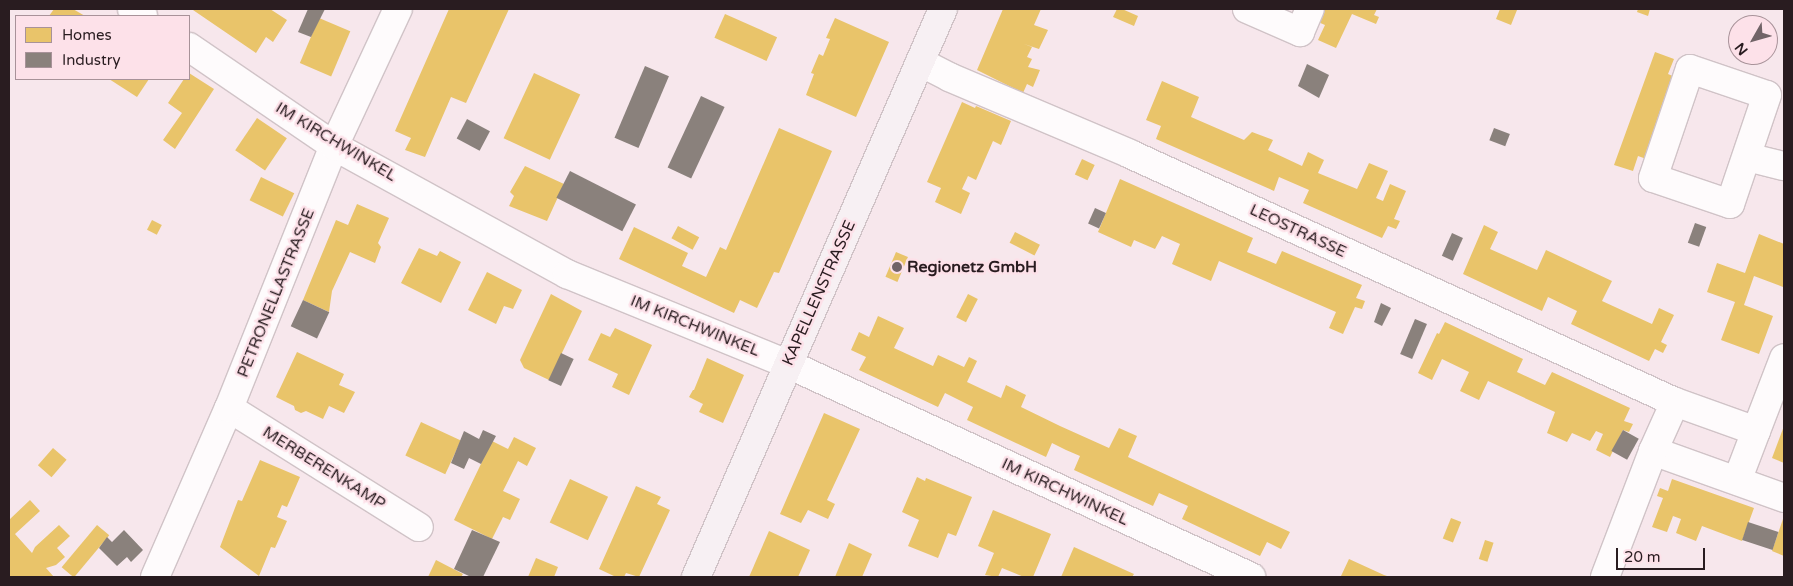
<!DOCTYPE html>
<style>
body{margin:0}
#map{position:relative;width:1793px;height:586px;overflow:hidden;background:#f7e7ec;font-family:"Varela Round",sans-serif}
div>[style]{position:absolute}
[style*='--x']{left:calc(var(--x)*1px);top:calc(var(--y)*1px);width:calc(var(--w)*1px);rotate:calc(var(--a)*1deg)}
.homes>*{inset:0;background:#e9c46a;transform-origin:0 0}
.industry>*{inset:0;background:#8a817c;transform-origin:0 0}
.roads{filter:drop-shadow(1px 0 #d0c3c7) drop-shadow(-1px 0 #d0c3c7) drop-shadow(0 1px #d0c3c7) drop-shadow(0 -1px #d0c3c7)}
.street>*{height:28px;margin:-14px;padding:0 14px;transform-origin:14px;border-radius:14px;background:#fefbfc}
.secondary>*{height:28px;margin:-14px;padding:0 14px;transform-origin:14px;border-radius:14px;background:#f7f0f3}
.dots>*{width:14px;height:14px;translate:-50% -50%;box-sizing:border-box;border:2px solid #fde1e9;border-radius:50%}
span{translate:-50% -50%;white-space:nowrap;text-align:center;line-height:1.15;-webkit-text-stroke:5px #fde1e9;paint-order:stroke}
.street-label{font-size:16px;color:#291c20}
.poi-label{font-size:16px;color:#291c20;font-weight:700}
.left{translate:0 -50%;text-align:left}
.frame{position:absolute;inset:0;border:10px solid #291c20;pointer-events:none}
.legend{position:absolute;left:15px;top:15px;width:175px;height:65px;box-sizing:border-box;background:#fde1e9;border:1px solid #a89299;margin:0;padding:6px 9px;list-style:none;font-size:15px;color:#291c20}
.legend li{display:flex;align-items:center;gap:10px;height:25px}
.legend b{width:25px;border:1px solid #a89299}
.north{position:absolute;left:1728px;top:15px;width:50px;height:50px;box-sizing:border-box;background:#fde1e9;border:1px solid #a89299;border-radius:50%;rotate:232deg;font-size:14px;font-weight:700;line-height:20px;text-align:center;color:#291c20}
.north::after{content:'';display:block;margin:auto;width:18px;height:22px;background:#716367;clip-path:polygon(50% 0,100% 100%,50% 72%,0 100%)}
.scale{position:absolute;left:1616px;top:548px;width:89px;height:22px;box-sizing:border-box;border:2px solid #291c20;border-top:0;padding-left:6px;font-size:15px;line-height:18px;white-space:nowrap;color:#291c20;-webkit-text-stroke:4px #fde1e9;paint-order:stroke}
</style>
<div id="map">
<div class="homes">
<div style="clip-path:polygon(54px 9px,73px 9px,85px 16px,49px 16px)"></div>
<div style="clip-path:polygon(194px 9px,270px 9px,287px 20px,273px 42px,266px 37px,256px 53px,193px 10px)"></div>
<div style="clip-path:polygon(449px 9px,509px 9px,466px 103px,451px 97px,425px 157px,405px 150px,411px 138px,395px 131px)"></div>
<div style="clip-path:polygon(1003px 9px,1041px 9px,1034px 25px,1048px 30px,1039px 49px,1024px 44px,1032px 47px,1027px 57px,1032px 59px,1028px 67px,1040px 70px,1033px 87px,1027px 84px,1023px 93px,977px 70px)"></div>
<div style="clip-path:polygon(1117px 9px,1122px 9px,1138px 16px,1134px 26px,1113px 17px)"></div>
<div style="clip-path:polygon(1316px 9px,1377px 9px,1374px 15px,1379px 17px,1376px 24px,1352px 14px,1336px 48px,1318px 40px,1325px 25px,1311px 19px)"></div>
<div style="clip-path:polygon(1500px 9px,1517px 10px,1511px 25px,1496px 19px)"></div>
<div style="clip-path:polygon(1638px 9px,1650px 9px,1648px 16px,1637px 12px)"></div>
<div style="left:725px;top:14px;width:57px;height:26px;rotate:24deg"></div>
<div style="left:319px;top:18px;width:34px;height:49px;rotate:23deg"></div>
<div style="clip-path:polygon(835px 18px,889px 42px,856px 117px,806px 95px,814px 74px,811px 73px,819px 54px,823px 56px,830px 39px,826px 38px)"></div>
<div style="clip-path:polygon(1655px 52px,1674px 59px,1668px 74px,1682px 80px,1652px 161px,1638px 156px,1633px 171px,1614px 165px)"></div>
<div style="clip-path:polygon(189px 73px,214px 89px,175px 149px,163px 140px,182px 113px,168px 103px,184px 79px,189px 79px)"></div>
<div style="left:534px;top:73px;width:51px;height:72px;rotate:25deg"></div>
<div style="clip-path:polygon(109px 79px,149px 79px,137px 97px)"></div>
<div style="clip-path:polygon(1162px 81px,1199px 97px,1191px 117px,1244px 140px,1252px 132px,1273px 140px,1268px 150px,1302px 166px,1308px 152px,1324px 160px,1318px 173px,1357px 189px,1369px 163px,1388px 171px,1376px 198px,1383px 201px,1390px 184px,1406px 191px,1394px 219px,1400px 221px,1396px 229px,1388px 226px,1382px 238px,1303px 203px,1309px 190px,1279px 177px,1274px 191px,1156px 139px,1161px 126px,1146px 120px)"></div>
<div style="clip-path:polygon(962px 102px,975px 108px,976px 106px,1011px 121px,1001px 145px,993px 141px,976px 180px,968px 176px,962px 189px,970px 193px,961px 214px,935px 202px,941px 188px,927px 182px)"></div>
<div style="left:257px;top:118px;width:36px;height:39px;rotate:34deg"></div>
<div style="clip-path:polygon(779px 128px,832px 151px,779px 273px,774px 272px,757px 308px,740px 300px,734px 313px,619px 259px,634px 227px,688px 253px,682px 266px,706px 277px,720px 247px,726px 250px)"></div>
<div style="left:1082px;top:159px;width:14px;height:17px;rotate:25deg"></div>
<div style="clip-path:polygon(525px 166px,564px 184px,547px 221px,509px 206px,514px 196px,510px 192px)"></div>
<div style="left:261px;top:177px;width:37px;height:26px;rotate:26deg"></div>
<div style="clip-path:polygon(1120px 179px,1253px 238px,1247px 252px,1276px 264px,1282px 251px,1362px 285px,1356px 298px,1365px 301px,1362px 309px,1355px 307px,1343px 334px,1329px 328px,1336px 312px,1219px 261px,1211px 281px,1172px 264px,1180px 244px,1162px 236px,1155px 249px,1134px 240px,1131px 247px,1098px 232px)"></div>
<div style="clip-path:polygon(357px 204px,389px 218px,378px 243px,381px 247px,375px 263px,350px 252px,332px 291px,329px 312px,303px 300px,336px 220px,348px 225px)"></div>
<div style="left:152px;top:220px;width:11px;height:11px;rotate:27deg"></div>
<div style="clip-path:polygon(1484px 225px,1498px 232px,1490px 249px,1537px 270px,1546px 250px,1612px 281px,1602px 301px,1652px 324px,1659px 308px,1674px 315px,1661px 342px,1667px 345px,1663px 353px,1655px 349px,1649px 361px,1571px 324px,1577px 311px,1548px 297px,1542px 311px,1463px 274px)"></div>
<div style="left:678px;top:226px;width:24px;height:14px;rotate:28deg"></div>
<div style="left:1015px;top:232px;width:28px;height:12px;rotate:27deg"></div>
<div style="clip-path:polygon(1759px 234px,1784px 244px,1784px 284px,1783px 287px,1754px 276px,1744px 305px,1773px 316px,1759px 354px,1721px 340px,1735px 302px,1707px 292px,1717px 263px,1745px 273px)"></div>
<div style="clip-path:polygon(419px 248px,437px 256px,440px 251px,461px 262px,441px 303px,401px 283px)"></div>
<div style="left:896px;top:252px;width:13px;height:27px;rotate:23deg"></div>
<div style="clip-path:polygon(487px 272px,522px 290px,513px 309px,504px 306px,496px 324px,468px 310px)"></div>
<div style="clip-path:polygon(551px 294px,582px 311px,549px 380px,524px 368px,520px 360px)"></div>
<div style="left:968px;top:294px;width:11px;height:26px;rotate:27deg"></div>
<div style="clip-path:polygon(878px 316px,904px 328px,894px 348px,933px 366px,938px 355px,964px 367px,969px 357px,977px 361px,967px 382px,1001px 398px,1006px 385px,1026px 395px,1021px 407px,1060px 426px,1109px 448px,1119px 428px,1137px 436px,1128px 457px,1290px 532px,1281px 549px,1267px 542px,1260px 556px,1182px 519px,1188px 506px,1159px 493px,1153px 506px,1074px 470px,1080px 456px,1066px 450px,1052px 443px,1046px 457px,967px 420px,973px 407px,945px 393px,938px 407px,859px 370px,866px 357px,851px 350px,859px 332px,869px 337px)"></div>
<div style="clip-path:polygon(1445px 322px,1523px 359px,1517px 372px,1545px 385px,1552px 372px,1630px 408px,1624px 421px,1633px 424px,1629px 432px,1623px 430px,1610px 457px,1596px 450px,1603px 434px,1596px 431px,1590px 441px,1572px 433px,1567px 442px,1547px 433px,1555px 412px,1488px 381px,1479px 400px,1460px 391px,1469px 372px,1442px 359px,1432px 380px,1418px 373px,1437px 333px,1439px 334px)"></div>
<div style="clip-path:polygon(615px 328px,652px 345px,629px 395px,612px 387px,618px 374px,588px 360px,601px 333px,610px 337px)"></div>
<div style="clip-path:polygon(297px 352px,344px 374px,339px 385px,355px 392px,344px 413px,329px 406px,323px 419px,306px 411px,301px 413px,295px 410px,294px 406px,276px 397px)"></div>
<div style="clip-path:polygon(707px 358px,744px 375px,723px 423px,699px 412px,703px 404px,689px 397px,693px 390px,694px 390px)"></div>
<div style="clip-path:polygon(824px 413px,860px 429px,827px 500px,835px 504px,828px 519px,808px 510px,801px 523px,780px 514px)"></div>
<div style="left:421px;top:422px;width:44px;height:37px;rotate:25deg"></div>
<div style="clip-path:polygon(1784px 426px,1784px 463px,1772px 458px)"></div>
<div style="clip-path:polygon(514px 437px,536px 448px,527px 466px,518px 461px,503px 491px,520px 499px,510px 520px,503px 517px,492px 539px,454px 520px,492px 441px,508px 449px)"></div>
<div style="left:53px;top:448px;width:18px;height:23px;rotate:41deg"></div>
<div style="clip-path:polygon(260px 460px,300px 477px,287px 507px,282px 505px,277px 517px,287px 521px,275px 548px,271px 547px,259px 576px,220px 547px,238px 500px,242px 501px)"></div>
<div style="clip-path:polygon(917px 477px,925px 481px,926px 478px,972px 497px,956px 536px,948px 533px,938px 558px,908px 546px,919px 520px,902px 512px)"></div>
<div style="left:570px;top:479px;width:42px;height:48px;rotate:25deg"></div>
<div style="clip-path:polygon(1672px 479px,1754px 508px,1742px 541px,1702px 526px,1696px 541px,1676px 533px,1681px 519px,1673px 516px,1667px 532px,1652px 527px,1663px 498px,1657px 496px,1660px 488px,1668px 491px)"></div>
<div style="clip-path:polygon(636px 486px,661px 497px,657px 504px,670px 510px,639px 577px,626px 573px,624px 577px,616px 577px,599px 569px)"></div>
<div style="clip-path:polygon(30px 500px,40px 511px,15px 534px,32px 553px,35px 547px,59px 525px,70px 536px,57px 548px,65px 557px,56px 565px,46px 568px,54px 577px,9px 577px,9px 520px)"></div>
<div style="clip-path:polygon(993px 510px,1051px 534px,1033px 577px,1024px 577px,1002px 568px,998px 577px,985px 575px,994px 553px,978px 546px)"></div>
<div style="clip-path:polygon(1784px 516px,1784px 556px,1772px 551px)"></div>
<div style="left:1451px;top:518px;width:11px;height:22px;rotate:22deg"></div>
<div style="left:97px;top:525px;width:16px;height:55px;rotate:40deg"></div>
<div style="clip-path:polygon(769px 531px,810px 550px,798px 577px,749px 577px)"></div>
<div style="left:1485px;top:540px;width:9px;height:20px;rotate:18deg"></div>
<div style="clip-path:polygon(849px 543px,872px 554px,862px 577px,835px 577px)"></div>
<div style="clip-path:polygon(1074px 547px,1134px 574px,1132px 577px,1061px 577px)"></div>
<div style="clip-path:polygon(536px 558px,558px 567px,554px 577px,528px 577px)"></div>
<div style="clip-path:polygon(1349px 559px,1384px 575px,1390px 577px,1343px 577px,1341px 576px)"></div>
<div style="clip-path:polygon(436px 560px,463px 574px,461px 577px,428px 577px)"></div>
</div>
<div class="industry">
<div style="clip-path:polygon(308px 9px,325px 9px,311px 37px,298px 32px)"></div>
<div style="clip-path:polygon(1307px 64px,1329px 75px,1319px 98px,1298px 86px)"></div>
<div style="left:645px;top:66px;width:26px;height:78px;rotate:23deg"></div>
<div style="left:701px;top:96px;width:26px;height:79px;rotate:25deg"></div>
<div style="left:467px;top:119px;width:26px;height:22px;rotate:28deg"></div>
<div style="left:1494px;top:128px;width:17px;height:13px;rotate:21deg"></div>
<div style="left:570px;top:171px;width:74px;height:30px;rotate:27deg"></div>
<div style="left:1095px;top:208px;width:12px;height:17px;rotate:24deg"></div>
<div style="left:1695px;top:223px;width:12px;height:21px;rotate:20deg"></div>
<div style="left:1452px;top:233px;width:12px;height:25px;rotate:24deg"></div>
<div style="left:303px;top:300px;width:29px;height:29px;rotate:25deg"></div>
<div style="clip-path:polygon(1381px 303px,1391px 308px,1382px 326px,1374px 322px)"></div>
<div style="left:1415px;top:319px;width:13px;height:38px;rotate:23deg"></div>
<div style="left:561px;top:353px;width:14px;height:30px;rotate:25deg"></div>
<div style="clip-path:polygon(483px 430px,496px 436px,481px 464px,469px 458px,464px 469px,451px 463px,464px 431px,479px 439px)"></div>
<div style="left:1623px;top:430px;width:18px;height:24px;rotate:29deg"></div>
<div style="left:1748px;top:522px;width:32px;height:19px;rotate:18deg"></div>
<div style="clip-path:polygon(124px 530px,143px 550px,131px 562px,127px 557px,117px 566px,99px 548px,107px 537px,112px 542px)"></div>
<div style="clip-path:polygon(472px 530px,500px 542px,483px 577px,471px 577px,454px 569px)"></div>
</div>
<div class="roads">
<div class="street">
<div style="--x:132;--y:9;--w:13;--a:32"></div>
<div style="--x:1247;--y:9;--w:58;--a:23.5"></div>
<div style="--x:1300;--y:32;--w:25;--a:-67"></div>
<div style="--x:189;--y:47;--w:176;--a:34.3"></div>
<div style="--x:334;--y:146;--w:266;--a:28.8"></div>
<div style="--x:567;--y:274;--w:239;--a:22.2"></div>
<div style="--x:788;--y:364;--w:510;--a:24.7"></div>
<div style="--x:920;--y:62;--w:33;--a:27"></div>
<div style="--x:949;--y:77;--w:197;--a:23"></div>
<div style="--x:1130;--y:154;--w:599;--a:24.47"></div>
<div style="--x:1675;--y:402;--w:86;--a:19.7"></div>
<div style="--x:1756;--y:431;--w:53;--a:110.8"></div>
<div style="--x:1690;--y:69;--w:81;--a:18.7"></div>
<div style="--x:1767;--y:95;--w:115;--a:108.7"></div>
<div style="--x:1730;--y:204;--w:81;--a:-161.3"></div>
<div style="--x:1653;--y:178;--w:115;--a:-71.3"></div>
<div style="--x:1747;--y:157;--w:38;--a:14"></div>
<div style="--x:229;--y:408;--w:224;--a:32.1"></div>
<div style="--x:1756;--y:431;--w:78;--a:-69"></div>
<div style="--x:1653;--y:451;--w:139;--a:19.7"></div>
<div style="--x:155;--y:577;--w:184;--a:-66.4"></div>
<div style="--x:229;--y:408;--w:282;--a:-68.2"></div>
<div style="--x:334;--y:146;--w:151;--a:-65"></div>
<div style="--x:1605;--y:577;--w:135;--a:-69.1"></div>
<div style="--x:1653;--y:451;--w:54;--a:-65.8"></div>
</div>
<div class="secondary">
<div style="--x:696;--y:577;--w:619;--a:-66.5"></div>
</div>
</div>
<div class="dots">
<div style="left:897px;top:267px;background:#716367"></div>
</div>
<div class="street-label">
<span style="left:336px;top:142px;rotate:31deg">IM KIRCHWINKEL</span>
<span style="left:1298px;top:231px;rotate:25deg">LEOSTRASSE</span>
<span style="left:276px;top:293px;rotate:-68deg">PETRONELLASTRASSE</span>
<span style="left:819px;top:293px;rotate:-66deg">KAPELLENSTRASSE</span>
<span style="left:695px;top:326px;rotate:22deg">IM KIRCHWINKEL</span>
<span style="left:324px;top:468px;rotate:32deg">MERBERENKAMP</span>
<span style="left:1065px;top:492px;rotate:25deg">IM KIRCHWINKEL</span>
</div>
<div class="poi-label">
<span class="left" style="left:907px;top:267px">Regionetz GmbH</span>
</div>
<div class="frame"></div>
<ul class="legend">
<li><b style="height:14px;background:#e9c46a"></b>Homes</li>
<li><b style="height:14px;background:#8a817c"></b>Industry</li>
</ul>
<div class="north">N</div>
<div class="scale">20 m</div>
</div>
